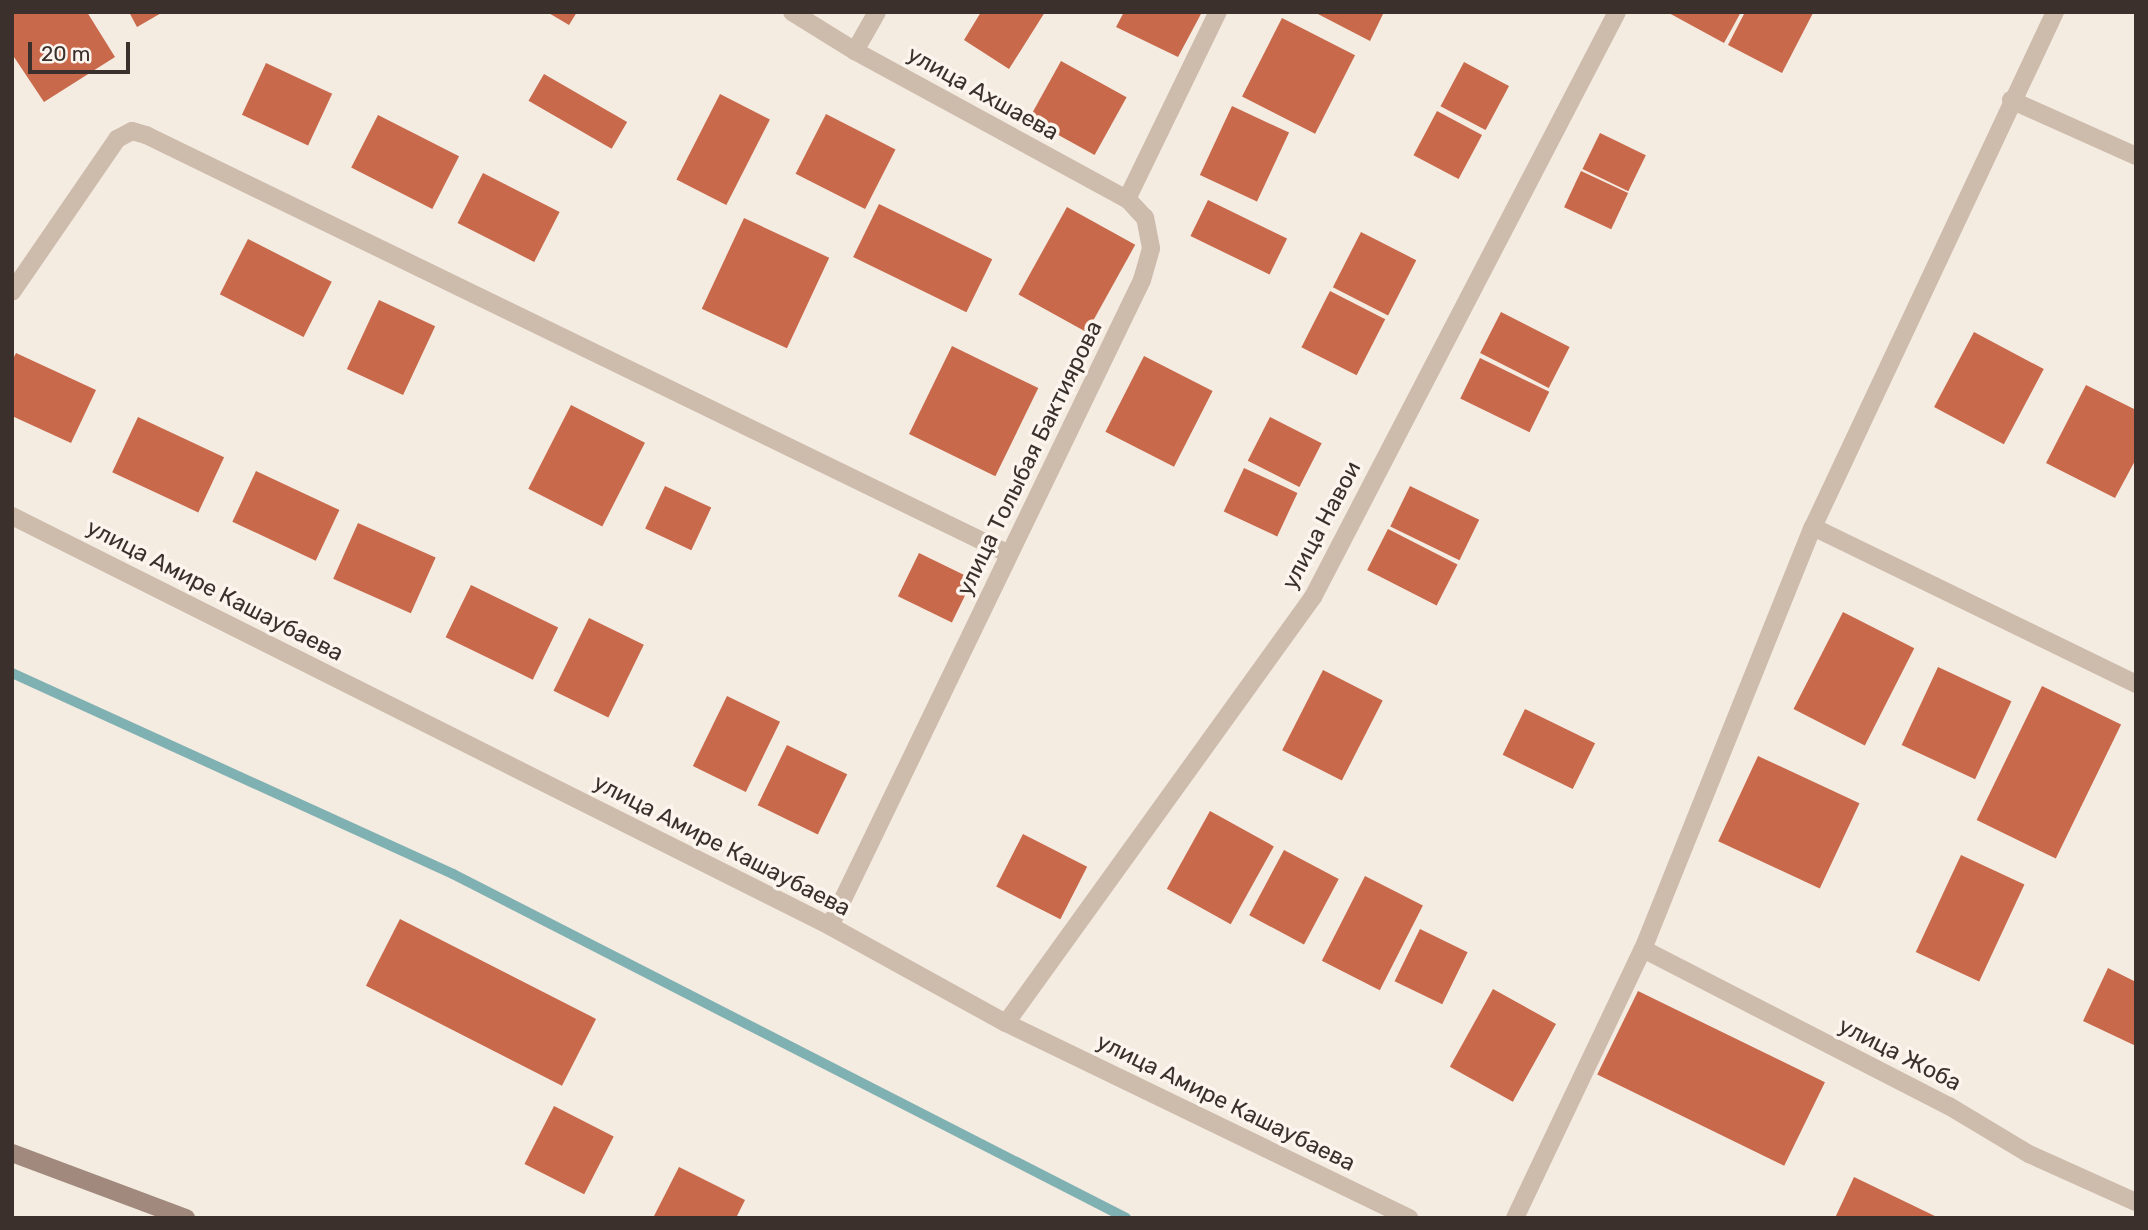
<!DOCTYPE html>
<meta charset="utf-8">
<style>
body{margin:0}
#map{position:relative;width:2148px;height:1230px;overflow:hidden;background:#f4ebe1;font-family:Rubik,sans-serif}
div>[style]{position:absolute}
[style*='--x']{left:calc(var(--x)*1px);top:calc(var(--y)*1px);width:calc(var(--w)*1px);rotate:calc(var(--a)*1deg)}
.stream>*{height:10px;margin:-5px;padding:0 5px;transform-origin:5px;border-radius:5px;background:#7fb0b2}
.building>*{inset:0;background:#c8694b;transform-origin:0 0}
.street>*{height:18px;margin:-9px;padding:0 9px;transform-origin:9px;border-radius:9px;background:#cdbbac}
.secondary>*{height:18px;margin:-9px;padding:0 9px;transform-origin:9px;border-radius:9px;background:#a18a7d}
span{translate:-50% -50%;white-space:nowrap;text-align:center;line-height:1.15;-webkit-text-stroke:7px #fbf5ee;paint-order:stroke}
.street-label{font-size:23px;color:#3b302b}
.frame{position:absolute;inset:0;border:14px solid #3b302b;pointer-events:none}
.scale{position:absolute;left:28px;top:42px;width:102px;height:32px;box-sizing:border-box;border:4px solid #3b302b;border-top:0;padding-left:9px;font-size:21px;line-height:24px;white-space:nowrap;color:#3b302b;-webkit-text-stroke:5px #fbf5ee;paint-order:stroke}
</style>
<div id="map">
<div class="stream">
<div style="--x:12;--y:673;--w:485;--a:24.5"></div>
<div style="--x:453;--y:874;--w:756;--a:27.07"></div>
</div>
<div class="building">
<div style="clip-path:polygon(12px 12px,87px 12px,115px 57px,44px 102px,12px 54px)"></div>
<div style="clip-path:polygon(129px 12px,163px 12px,137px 27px)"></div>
<div style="clip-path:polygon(547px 12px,577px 12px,569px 25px)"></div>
<div style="clip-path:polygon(981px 12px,1045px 12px,1009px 69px,964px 40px)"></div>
<div style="clip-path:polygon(1124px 12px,1202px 12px,1178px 57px,1116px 27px)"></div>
<div style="clip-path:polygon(1314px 12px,1384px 12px,1370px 41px)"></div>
<div style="clip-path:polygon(1667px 12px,1741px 12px,1724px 43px)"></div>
<div style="clip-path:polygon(1745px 12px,1813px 13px,1782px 73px,1728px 45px)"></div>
<div style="left:1282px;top:18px;width:82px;height:88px;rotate:27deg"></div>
<div style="left:1061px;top:61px;width:75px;height:66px;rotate:29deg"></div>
<div style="left:1464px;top:62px;width:51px;height:50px;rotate:28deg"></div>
<div style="left:266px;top:63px;width:73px;height:57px;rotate:25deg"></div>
<div style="left:544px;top:74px;width:96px;height:31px;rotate:30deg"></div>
<div style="left:720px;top:94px;width:56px;height:96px;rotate:27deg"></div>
<div style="left:1232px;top:106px;width:63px;height:76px;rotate:25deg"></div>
<div style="left:1437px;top:111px;width:51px;height:50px;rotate:28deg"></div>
<div style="left:826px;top:114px;width:78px;height:67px;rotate:27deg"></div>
<div style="left:378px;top:115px;width:91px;height:59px;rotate:27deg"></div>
<div style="left:1600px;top:133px;width:51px;height:40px;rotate:26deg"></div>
<div style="left:1581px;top:171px;width:52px;height:40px;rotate:25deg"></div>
<div style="left:483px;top:173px;width:86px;height:56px;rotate:27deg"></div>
<div style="left:1208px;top:200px;width:88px;height:40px;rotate:26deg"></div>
<div style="left:879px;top:204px;width:126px;height:59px;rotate:26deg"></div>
<div style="left:1067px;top:207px;width:78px;height:100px;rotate:29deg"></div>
<div style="left:744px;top:218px;width:94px;height:100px;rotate:25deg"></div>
<div style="left:1361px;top:232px;width:62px;height:62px;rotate:27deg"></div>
<div style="left:248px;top:239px;width:94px;height:62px;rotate:27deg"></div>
<div style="left:1330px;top:291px;width:62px;height:63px;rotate:27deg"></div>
<div style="left:379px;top:300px;width:62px;height:76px;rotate:25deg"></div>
<div style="left:1501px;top:312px;width:77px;height:46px;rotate:27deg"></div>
<div style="left:1974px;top:332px;width:79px;height:85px;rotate:28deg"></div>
<div style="left:952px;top:346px;width:96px;height:98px;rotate:26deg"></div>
<div style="clip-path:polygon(16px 353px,96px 390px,71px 443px,12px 416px,12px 361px)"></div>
<div style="left:1144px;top:356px;width:77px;height:85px;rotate:27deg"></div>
<div style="left:1480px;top:358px;width:77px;height:45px;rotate:26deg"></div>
<div style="clip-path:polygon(2086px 385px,2136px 410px,2136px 459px,2115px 498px,2046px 463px)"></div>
<div style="left:571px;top:405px;width:83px;height:94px;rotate:27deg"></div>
<div style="left:138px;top:417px;width:95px;height:61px;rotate:25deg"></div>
<div style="left:1270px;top:417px;width:58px;height:49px;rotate:27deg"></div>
<div style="left:1244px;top:468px;width:59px;height:48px;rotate:25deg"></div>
<div style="left:256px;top:471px;width:92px;height:56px;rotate:25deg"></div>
<div style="left:665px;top:486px;width:51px;height:47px;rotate:25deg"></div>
<div style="left:1410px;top:486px;width:77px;height:45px;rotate:26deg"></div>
<div style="left:358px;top:523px;width:85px;height:61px;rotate:24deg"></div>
<div style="left:1388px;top:529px;width:78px;height:46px;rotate:27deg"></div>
<div style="left:919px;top:553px;width:60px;height:48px;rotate:26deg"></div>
<div style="left:471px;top:585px;width:97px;height:58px;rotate:26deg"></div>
<div style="left:1843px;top:612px;width:80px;height:109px;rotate:27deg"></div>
<div style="left:589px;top:618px;width:61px;height:81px;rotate:26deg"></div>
<div style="left:1938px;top:667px;width:81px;height:86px;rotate:25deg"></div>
<div style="left:1323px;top:670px;width:67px;height:90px;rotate:27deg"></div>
<div style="left:2042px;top:686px;width:88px;height:149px;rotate:26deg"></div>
<div style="left:727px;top:696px;width:59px;height:78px;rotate:26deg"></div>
<div style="left:1525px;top:709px;width:78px;height:51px;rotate:26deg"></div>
<div style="left:787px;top:745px;width:67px;height:67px;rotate:26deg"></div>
<div style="left:1758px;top:756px;width:112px;height:94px;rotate:25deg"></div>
<div style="left:1210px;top:811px;width:73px;height:89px;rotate:29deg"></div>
<div style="left:1023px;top:834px;width:72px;height:59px;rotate:27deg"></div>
<div style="left:1284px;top:850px;width:62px;height:74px;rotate:28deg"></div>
<div style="left:1961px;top:855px;width:70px;height:107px;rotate:25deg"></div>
<div style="left:1365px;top:876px;width:65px;height:95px;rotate:27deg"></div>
<div style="left:400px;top:919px;width:220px;height:75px;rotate:27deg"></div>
<div style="left:1420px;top:929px;width:53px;height:58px;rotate:26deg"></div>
<div style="clip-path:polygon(2108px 968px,2136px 982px,2136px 1046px,2083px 1021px)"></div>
<div style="left:1493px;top:989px;width:72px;height:89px;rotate:29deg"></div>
<div style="left:1638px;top:991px;width:208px;height:93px;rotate:26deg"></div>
<div style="left:554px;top:1106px;width:67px;height:65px;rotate:27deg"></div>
<div style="clip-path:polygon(679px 1167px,745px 1200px,736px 1218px,653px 1218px)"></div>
<div style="clip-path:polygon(1854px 1177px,1939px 1218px,1835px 1218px)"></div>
</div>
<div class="street">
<div style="--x:792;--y:12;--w:74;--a:31.8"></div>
<div style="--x:877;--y:12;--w:45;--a:119.4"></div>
<div style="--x:855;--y:51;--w:310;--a:28.6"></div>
<div style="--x:2011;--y:100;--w:137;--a:24.1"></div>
<div style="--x:12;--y:292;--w:186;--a:-55.5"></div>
<div style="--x:117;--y:139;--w:17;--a:-28"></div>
<div style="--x:132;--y:131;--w:15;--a:16"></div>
<div style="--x:146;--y:135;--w:959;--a:25.9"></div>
<div style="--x:12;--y:516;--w:915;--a:26.62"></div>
<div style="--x:830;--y:926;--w:201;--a:28.9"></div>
<div style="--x:1006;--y:1023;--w:448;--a:25.8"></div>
<div style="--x:1813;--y:527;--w:359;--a:25.9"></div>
<div style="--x:830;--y:926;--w:717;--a:-64.22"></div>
<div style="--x:1142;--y:280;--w:33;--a:-74"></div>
<div style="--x:1151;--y:248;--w:31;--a:-101"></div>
<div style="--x:1145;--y:218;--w:26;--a:-133"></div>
<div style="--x:1127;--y:199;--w:208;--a:-64.1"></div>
<div style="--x:1643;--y:949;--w:344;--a:27.2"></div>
<div style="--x:1949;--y:1106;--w:93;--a:31"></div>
<div style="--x:2029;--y:1154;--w:117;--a:24.2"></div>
<div style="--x:1006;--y:1023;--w:525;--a:-54.22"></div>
<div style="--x:1313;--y:597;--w:659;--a:-62.54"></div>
<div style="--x:1515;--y:1218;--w:298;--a:-64.6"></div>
<div style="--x:1643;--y:949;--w:455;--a:-68.1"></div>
<div style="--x:1813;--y:527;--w:569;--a:-64.83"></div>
</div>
<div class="secondary">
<div style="--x:12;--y:1153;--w:186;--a:20.5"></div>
</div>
<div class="street-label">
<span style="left:983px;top:93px;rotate:29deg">улица Ахшаева</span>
<span style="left:1029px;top:458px;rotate:-64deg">улица Толыбая Бактиярова</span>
<span style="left:1321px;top:525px;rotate:-62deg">улица Навои</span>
<span style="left:215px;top:590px;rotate:27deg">улица Амире Кашаубаева</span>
<span style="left:722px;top:845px;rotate:27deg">улица Амире Кашаубаева</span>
<span style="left:1900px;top:1054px;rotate:27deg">улица Жоба</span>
<span style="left:1226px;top:1102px;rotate:26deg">улица Амире Кашаубаева</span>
</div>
<div class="frame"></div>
<div class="scale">20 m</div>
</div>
